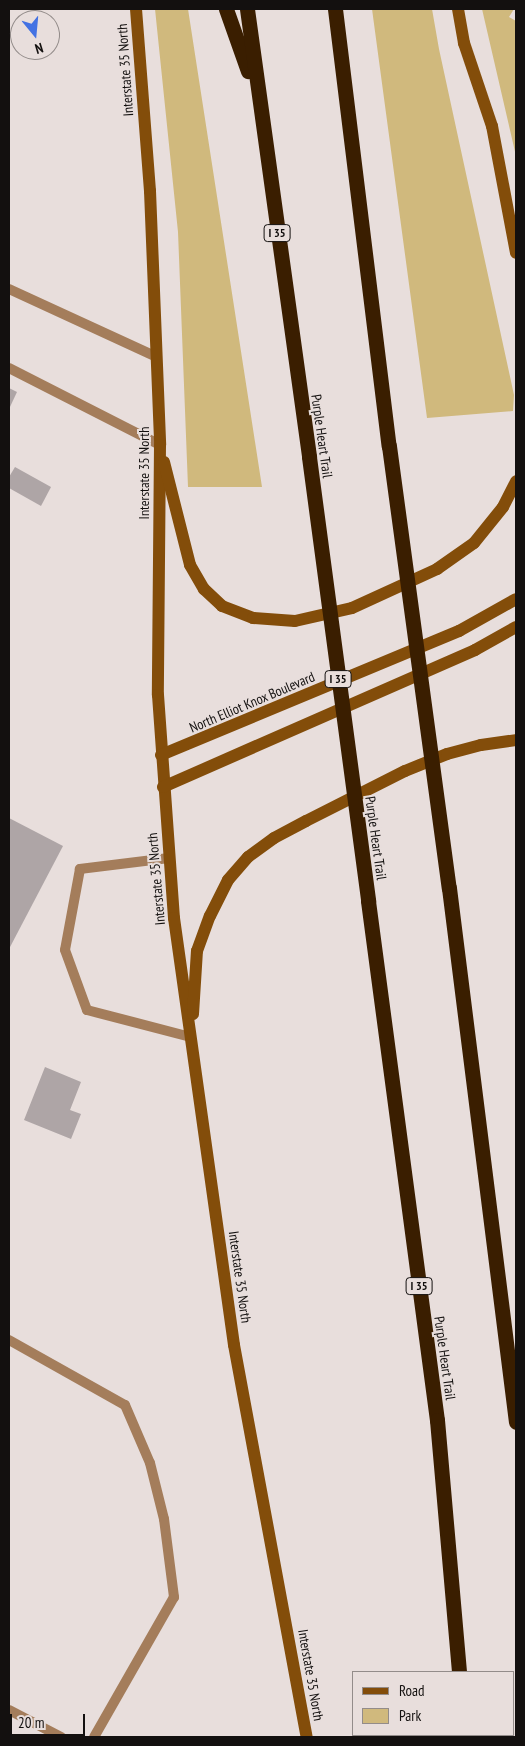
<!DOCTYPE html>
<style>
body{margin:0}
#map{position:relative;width:525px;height:1746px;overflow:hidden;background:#e8dedc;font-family:"PT Sans Narrow",sans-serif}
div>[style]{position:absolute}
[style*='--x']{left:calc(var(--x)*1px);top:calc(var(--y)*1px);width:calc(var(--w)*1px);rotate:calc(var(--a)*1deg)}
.green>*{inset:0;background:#d0b97d}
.building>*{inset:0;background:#aea5a6}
.service>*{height:10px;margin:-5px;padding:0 5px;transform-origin:5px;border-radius:5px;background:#a47d5b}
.secondary>*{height:12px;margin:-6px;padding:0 6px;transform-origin:6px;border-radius:6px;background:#834d0a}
.motorway>*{height:15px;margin:-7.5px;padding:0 7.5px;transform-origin:7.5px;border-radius:7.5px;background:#3a1e00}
.motorway-bridge>*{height:15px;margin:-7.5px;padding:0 7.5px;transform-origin:7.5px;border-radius:7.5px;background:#3a1e00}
span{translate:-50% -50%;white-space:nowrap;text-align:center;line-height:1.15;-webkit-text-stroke:4px #e8dedc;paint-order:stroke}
.shield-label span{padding:1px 4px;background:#e8dedc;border:1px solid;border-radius:4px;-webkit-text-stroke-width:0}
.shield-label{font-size:12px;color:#13100f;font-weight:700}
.street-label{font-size:14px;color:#13100f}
.frame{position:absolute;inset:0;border:10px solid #13100f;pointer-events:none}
.legend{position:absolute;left:352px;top:1671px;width:162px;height:65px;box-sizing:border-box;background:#e8dedc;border:1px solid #938c8a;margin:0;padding:6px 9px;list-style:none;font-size:15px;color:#13100f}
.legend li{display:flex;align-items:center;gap:10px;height:25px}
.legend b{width:25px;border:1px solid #938c8a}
.north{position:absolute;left:10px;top:10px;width:50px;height:50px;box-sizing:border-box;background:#e8dedc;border:1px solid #938c8a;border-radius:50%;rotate:163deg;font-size:14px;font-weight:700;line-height:20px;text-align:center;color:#13100f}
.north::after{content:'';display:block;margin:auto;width:18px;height:22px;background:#4372e3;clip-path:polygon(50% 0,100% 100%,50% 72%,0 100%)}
.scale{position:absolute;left:10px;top:1714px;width:75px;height:22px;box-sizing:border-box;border:2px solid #13100f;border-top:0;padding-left:6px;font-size:15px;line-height:18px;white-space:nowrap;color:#13100f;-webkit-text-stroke:4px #e8dedc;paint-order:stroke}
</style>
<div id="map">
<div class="green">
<div style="clip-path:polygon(155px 9px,188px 9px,262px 487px,188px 487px,178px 232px)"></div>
<div style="clip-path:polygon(372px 9px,432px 9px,439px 49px,514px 395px,513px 411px,427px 418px)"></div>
<div style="clip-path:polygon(482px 9px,514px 9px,509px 17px,516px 21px,516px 156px)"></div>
</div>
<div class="building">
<div style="clip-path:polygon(9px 388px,17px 392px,9px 409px)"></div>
<div style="clip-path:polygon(15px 467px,51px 487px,41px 506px,9px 488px,9px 477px)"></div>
<div style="clip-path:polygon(9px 818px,63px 846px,9px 949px)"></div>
<div style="clip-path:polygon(45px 1067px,81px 1082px,70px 1110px,81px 1114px,71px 1139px,24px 1120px)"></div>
</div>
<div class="service">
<div style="--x:9;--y:289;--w:163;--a:24.7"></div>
<div style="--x:9;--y:368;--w:169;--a:27"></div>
<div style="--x:169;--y:858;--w:90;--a:173"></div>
<div style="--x:80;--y:869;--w:82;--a:100.5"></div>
<div style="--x:65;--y:950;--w:64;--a:69.9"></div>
<div style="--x:87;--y:1010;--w:107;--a:14.6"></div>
<div style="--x:9;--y:1340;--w:133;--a:29.3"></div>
<div style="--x:125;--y:1405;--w:63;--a:66.7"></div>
<div style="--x:150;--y:1463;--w:58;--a:76"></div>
<div style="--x:164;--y:1519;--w:79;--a:82.7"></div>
<div style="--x:174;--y:1597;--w:161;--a:119.7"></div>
<div style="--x:9;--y:1710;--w:59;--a:27.4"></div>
</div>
<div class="secondary">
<div style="--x:136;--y:9;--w:183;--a:85.6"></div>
<div style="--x:150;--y:191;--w:254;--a:87.7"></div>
<div style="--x:160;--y:445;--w:250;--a:90.5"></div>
<div style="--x:158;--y:695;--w:224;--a:85.9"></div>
<div style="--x:174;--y:918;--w:431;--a:82"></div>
<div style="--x:234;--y:1345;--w:399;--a:79.5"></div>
<div style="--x:458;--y:9;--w:35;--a:80"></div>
<div style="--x:464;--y:43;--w:88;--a:71.4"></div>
<div style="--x:492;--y:126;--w:129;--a:79.3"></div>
<div style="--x:164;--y:462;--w:106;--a:75.8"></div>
<div style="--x:190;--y:565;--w:28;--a:60"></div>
<div style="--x:204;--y:589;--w:25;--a:43"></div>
<div style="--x:222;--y:606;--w:33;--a:21"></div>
<div style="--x:253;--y:618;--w:42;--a:4.1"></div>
<div style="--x:295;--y:621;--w:58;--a:-12.8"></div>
<div style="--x:352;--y:608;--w:94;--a:-24.6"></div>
<div style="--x:437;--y:569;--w:45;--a:-35.1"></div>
<div style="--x:474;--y:543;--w:46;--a:-51.1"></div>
<div style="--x:503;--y:507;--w:29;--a:-63"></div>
<div style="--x:161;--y:755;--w:323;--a:-22.6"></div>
<div style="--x:459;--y:631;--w:65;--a:-29.3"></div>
<div style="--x:163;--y:787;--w:341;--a:-23.7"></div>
<div style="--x:475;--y:650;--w:47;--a:-29.3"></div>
<div style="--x:193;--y:1014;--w:63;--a:-86.4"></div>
<div style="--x:197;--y:951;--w:37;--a:-70"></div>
<div style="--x:210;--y:916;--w:40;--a:-63.4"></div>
<div style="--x:228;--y:880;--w:30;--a:-49"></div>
<div style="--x:248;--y:857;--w:32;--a:-36"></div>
<div style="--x:274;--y:838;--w:36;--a:-28"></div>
<div style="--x:306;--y:821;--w:111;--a:-26.8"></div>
<div style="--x:405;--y:771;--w:45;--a:-22"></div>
<div style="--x:447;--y:754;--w:35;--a:-15"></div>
<div style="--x:481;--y:745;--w:35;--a:-8"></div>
</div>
<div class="motorway">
<div style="--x:226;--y:9;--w:66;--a:70.5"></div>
<div style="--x:247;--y:9;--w:452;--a:82.1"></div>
<div style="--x:335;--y:9;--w:440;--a:83"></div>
<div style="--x:449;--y:888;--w:538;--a:82.85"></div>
<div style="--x:368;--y:901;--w:524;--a:82.43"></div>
<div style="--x:437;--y:1420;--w:253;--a:85"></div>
<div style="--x:463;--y:1735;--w:2;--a:63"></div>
</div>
<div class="motorway-bridge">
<div style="--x:389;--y:446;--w:446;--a:82.3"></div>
<div style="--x:309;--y:457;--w:448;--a:82.4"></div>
</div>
<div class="shield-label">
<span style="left:277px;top:233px">I 35</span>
<span style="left:338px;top:679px">I 35</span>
<span style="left:419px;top:1286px">I 35</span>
</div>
<div class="street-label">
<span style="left:125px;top:70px;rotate:-94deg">Interstate 35 North</span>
<span style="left:322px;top:436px;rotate:82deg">Purple Heart Trail</span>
<span style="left:144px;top:473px;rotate:-90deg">Interstate 35 North</span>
<span style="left:252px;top:702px;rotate:-23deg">North Elliot Knox Boulevard</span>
<span style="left:376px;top:838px;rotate:82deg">Purple Heart Trail</span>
<span style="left:156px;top:879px;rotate:-95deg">Interstate 35 North</span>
<span style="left:240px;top:1277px;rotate:82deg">Interstate 35 North</span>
<span style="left:445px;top:1358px;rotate:82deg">Purple Heart Trail</span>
<span style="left:311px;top:1675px;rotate:80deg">Interstate 35 North</span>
</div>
<div class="frame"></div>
<ul class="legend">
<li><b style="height:6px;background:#834d0a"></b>Road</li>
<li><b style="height:14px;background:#d0b97d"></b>Park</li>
</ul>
<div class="north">N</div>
<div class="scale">20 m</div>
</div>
